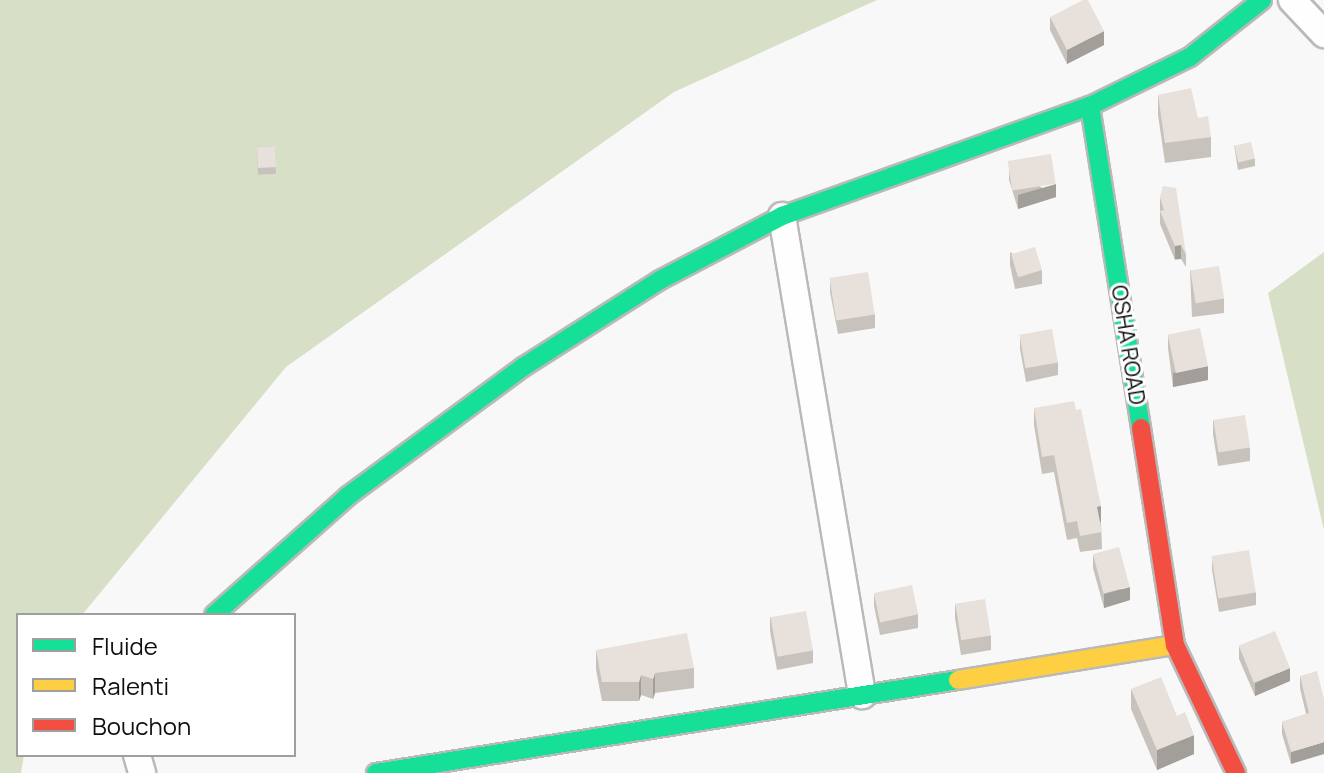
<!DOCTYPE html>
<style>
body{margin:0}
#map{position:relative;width:1324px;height:773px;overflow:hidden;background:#f8f8f8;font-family:Manrope,sans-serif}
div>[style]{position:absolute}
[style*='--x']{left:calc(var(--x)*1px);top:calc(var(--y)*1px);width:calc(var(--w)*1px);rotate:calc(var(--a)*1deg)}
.green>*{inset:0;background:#d7e0c7}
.roads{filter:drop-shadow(2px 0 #b9b9b9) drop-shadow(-2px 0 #b9b9b9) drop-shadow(0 2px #b9b9b9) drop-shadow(0 -2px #b9b9b9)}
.street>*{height:26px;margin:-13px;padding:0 13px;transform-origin:13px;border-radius:13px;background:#fefefe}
.fast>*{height:18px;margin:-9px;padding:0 9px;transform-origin:9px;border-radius:9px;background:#16e098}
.slow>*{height:18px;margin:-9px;padding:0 9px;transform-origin:9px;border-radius:9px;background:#ffcf43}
.jam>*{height:18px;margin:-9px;padding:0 9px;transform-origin:9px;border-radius:9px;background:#f24e42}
.wall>*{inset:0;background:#c8c2bc;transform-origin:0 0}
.shaded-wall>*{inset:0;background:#a29e99;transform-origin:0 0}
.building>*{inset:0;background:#e8e1db;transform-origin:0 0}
span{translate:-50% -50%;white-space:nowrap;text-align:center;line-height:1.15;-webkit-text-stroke:6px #fff;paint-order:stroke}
.street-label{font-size:22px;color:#101011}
.legend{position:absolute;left:16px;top:613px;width:280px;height:144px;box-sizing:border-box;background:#fff;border:2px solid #9f9fa0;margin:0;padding:10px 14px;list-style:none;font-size:24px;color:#101011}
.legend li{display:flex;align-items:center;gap:16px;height:40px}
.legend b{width:40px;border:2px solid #9f9fa0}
</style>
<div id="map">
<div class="green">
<div style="clip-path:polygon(0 0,877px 0,674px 92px,286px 367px,82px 615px,18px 615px,18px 755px,24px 755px,21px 773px,0 773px)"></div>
<div style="clip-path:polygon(1324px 252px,1324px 530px,1268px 293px)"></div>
</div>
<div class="roads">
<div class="street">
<div style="--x:1292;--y:0;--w:47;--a:46.7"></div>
<div style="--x:782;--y:216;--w:486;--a:80.5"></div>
<div style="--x:137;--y:755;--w:19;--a:74"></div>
</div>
<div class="fast">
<div style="--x:1141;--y:428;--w:326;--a:-99"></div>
<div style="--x:1090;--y:106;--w:111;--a:-26.1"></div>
<div style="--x:1190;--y:57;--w:92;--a:-38.4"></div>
<div style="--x:214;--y:615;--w:179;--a:-41.6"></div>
<div style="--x:348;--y:496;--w:217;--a:-36.4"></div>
<div style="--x:523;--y:367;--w:162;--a:-32.4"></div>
<div style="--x:660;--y:280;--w:138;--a:-27.7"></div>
<div style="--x:782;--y:216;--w:327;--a:-19.7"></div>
<div style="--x:376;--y:773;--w:589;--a:-9.08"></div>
</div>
<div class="slow">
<div style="--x:958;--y:680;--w:220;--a:-9.2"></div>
</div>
<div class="jam">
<div style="--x:1141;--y:428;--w:220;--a:81.1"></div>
<div style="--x:1175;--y:645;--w:142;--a:64.5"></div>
</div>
</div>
<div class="wall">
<div style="clip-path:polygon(1050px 17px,1104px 45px,1067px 64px,1050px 30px)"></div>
<div style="clip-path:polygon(1158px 95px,1198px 118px,1211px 137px,1211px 157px,1165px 163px,1158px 115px)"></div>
<div style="clip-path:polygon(1234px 145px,1255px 159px,1255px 166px,1238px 170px)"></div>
<div style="left:275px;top:146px;width:28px;height:18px;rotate:88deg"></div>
<div style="clip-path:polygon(1009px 166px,1056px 197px,1018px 209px,1009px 180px)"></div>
<div style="clip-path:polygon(1160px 197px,1186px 254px,1186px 267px,1181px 259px,1175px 260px,1160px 224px)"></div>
<div style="clip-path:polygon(1010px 252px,1042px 270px,1042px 284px,1015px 289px,1010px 265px)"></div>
<div style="clip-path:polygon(1190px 270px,1224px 299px,1224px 313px,1192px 317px)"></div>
<div style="clip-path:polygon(830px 279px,875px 314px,875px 328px,838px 334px,830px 292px)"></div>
<div style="clip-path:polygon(1168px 334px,1208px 380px,1173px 387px,1168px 348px)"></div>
<div style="clip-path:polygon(1020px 335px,1058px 362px,1058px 375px,1026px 382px,1020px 349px)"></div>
<div style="clip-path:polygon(1034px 408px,1101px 522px,1102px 549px,1080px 552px,1077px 538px,1067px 540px,1054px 472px,1042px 474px,1034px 425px)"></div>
<div style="clip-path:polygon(1213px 420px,1250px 448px,1250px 461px,1218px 466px,1213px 434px)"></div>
<div style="clip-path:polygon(1093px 555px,1130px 600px,1104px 608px,1093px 568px)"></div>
<div style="clip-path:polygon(1212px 557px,1256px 592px,1256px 605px,1219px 612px,1212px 570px)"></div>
<div style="clip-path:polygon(874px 593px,918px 614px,918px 628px,880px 635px,874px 606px)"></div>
<div style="clip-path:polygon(955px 604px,991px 636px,991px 650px,961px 655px,955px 618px)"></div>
<div style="clip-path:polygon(770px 617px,813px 650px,813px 663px,777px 670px,770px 631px)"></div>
<div style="clip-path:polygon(1239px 646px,1290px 681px,1255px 696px,1239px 659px)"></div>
<div style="clip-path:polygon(596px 650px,694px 668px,694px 688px,655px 693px,653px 699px,641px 695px,639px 701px,602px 701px,596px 670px)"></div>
<div style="clip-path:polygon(1300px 676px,1324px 699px,1291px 764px,1282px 734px,1282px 722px,1306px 714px,1300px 688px)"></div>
<div style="clip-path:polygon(1131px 689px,1194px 754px,1157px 770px,1131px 709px)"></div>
</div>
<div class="shaded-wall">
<div style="clip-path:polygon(1104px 31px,1104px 45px,1067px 64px,1067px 50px)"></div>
<div style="clip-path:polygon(1056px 184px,1056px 197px,1018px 209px,1018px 195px)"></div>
<div style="left:1181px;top:245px;width:14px;height:6px;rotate:90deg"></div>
<div style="clip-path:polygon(1208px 366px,1208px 380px,1173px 387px,1173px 373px)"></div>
<div style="left:1101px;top:506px;width:16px;height:4px;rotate:90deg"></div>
<div style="clip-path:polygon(1130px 587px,1130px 600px,1104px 608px,1104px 594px)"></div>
<div style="clip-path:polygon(1290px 668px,1290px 681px,1255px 696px,1255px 683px)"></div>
<div style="clip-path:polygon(655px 673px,655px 693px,653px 699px,653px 679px)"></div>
<div style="clip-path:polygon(641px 675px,641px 695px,639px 701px,639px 682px)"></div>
<div style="clip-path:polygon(1194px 735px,1194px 754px,1157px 770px,1157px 750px)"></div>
<div style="clip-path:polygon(1324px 742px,1324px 754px,1291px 764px,1291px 752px)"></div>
</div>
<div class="building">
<div style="clip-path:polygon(1083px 0,1088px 0,1104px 31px,1067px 50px,1050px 17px)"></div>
<div style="clip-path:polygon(1191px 88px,1198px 118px,1208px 116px,1211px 137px,1165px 143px,1158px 95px)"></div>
<div style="left:1251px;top:142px;width:17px;height:17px;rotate:77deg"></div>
<div style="left:275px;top:146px;width:21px;height:18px;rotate:87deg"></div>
<div style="left:1051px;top:154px;width:30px;height:44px;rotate:81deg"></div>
<div style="clip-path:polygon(1163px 186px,1176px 188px,1186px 254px,1181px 245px,1175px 246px,1160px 211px,1164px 210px,1160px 197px)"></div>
<div style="left:1035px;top:247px;width:24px;height:25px;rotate:73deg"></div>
<div style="left:1219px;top:266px;width:33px;height:29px;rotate:81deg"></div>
<div style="left:868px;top:272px;width:43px;height:39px;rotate:81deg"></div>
<div style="left:1200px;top:328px;width:39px;height:33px;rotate:78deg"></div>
<div style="left:1052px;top:329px;width:34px;height:33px;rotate:80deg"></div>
<div style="clip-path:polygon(1074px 401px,1076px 410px,1081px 409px,1101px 506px,1097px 507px,1102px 532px,1080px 536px,1077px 521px,1067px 523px,1054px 455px,1042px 457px,1034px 408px)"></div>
<div style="left:1245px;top:415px;width:33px;height:32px;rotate:81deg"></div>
<div style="left:1119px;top:547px;width:41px;height:27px;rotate:75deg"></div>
<div style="left:1249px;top:550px;width:43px;height:38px;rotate:81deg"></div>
<div style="left:912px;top:585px;width:30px;height:39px;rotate:78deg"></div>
<div style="left:985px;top:599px;width:37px;height:30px;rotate:81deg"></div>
<div style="left:806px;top:611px;width:40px;height:36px;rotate:80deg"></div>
<div style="left:1275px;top:631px;width:40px;height:39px;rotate:68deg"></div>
<div style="clip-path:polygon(687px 633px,694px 668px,655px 673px,653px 679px,641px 675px,639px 682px,602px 682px,596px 650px)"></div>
<div style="clip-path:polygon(1317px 671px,1324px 699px,1324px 742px,1291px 752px,1282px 722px,1309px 713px,1300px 676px)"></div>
<div style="clip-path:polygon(1161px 677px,1177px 716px,1185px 712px,1194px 735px,1157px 750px,1131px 689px)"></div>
</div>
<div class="street-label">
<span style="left:1128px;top:345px;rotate:81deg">OSHA ROAD</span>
</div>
<ul class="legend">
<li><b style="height:10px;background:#16e098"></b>Fluide</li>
<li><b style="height:10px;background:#ffcf43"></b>Ralenti</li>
<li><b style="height:10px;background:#f24e42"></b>Bouchon</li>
</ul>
</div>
